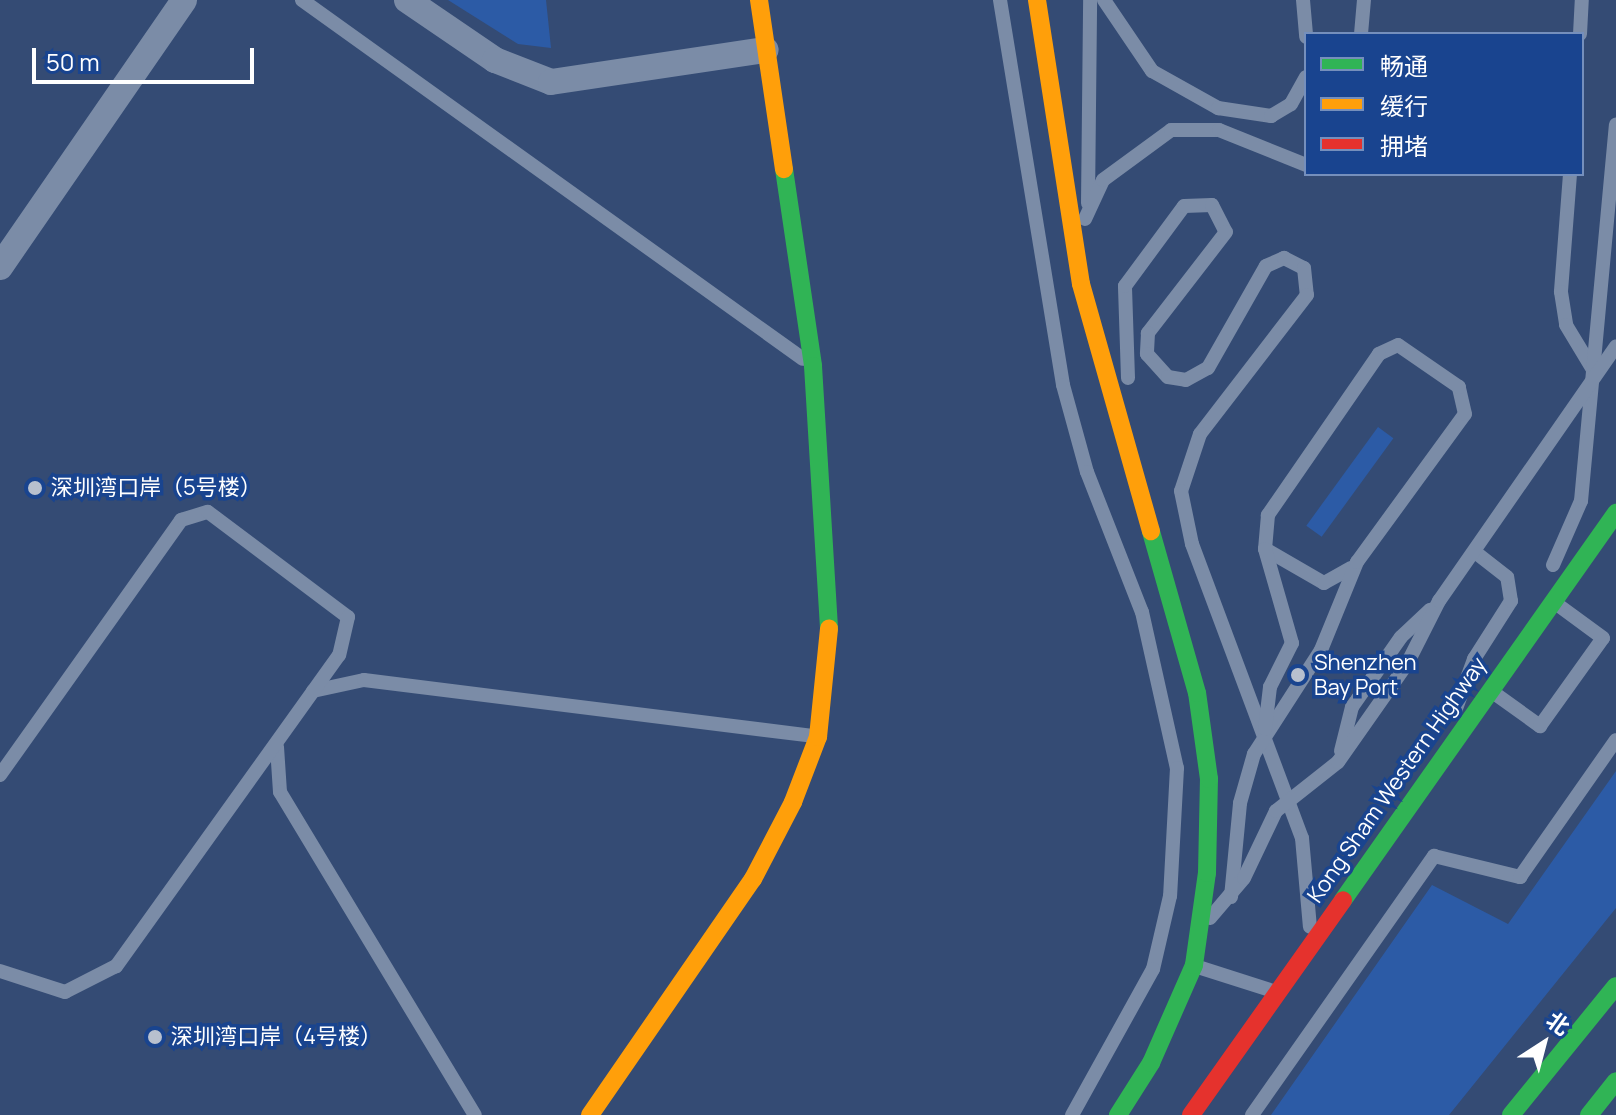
<!DOCTYPE html>
<meta charset="utf-8">
<style>
body{margin:0}
#map{position:relative;width:1616px;height:1115px;overflow:hidden;background:#344b74;font-family:Manrope,"Noto Sans SC",sans-serif}
div>[style]{position:absolute}
[style*='--x']{left:calc(var(--x)*1px);top:calc(var(--y)*1px);width:calc(var(--w)*1px);rotate:calc(var(--a)*1deg)}
.green>*{inset:0;background:#2c5ba6;transform-origin:0 0}
.lane>*{height:14px;margin:-7px;padding:0 7px;transform-origin:7px;border-radius:7px;background:#7b8ca7}
.street>*{height:26px;margin:-13px;padding:0 13px;transform-origin:13px;border-radius:13px;background:#7b8ca7}
.fast>*{height:18px;margin:-9px;padding:0 9px;transform-origin:9px;border-radius:9px;background:#30b455}
.slow>*{height:18px;margin:-9px;padding:0 9px;transform-origin:9px;border-radius:9px;background:#ff9f0a}
.jam>*{height:18px;margin:-9px;padding:0 9px;transform-origin:9px;border-radius:9px;background:#e5322d}
.dots>*{width:22px;height:22px;translate:-50% -50%;box-sizing:border-box;border:4px solid #19448f;border-radius:50%}
span{translate:-50% -50%;white-space:nowrap;text-align:center;line-height:1.15;-webkit-text-stroke:7px #19448f;paint-order:stroke}
.poi-label{font-size:22px;color:#fff}
.left{translate:0 -50%;text-align:left}
.street-label{font-size:22px;color:#fff}
.legend{position:absolute;left:1304px;top:32px;width:280px;height:144px;box-sizing:border-box;background:#19448f;border:2px solid #758fbc;margin:0;padding:10px 14px;list-style:none;font-size:24px;color:#fff}
.legend li{display:flex;align-items:center;gap:16px;height:40px}
.legend b{width:40px;border:2px solid #758fbc}
.north{position:absolute;left:1504px;top:1003px;width:80px;height:80px;-webkit-text-stroke:6px #19448f;paint-order:stroke;rotate:36deg;font-size:22px;font-weight:700;line-height:32px;text-align:center;color:#fff}
.north::after{content:'';display:block;margin:auto;width:28px;height:36px;background:#fff;clip-path:polygon(50% 0,100% 100%,50% 72%,0 100%)}
.scale{position:absolute;left:32px;top:48px;width:222px;height:36px;box-sizing:border-box;border:4px solid #fff;border-top:0;padding-left:10px;font-size:24px;line-height:28px;white-space:nowrap;color:#fff;-webkit-text-stroke:6px #19448f;paint-order:stroke}
</style>
<div id="map">
<div class="green">
<div style="clip-path:polygon(448px 0,546px 0,551px 48px,518px 44px)"></div>
<div style="left:1378px;top:427px;width:19px;height:122px;rotate:36deg"></div>
<div style="clip-path:polygon(1616px 771px,1616px 908px,1449px 1115px,1271px 1115px,1432px 885px,1508px 924px)"></div>
</div>
<div class="lane">
<div style="--x:302;--y:0;--w:616;--a:35.62"></div>
<div style="--x:1000;--y:0;--w:390;--a:80.7"></div>
<div style="--x:1063;--y:385;--w:90;--a:74.6"></div>
<div style="--x:1087;--y:472;--w:150;--a:68.6"></div>
<div style="--x:1142;--y:612;--w:160;--a:77.4"></div>
<div style="--x:1177;--y:768;--w:128;--a:93.1"></div>
<div style="--x:1170;--y:896;--w:75;--a:103.1"></div>
<div style="--x:1153;--y:969;--w:167;--a:119"></div>
<div style="--x:1104;--y:0;--w:86;--a:55.9"></div>
<div style="--x:1152;--y:71;--w:76;--a:29.3"></div>
<div style="--x:1218;--y:108;--w:54;--a:8.6"></div>
<div style="--x:1271;--y:116;--w:23;--a:-31"></div>
<div style="--x:1291;--y:104;--w:31;--a:-61"></div>
<div style="--x:1303;--y:0;--w:37;--a:85"></div>
<div style="--x:1361;--y:34;--w:34;--a:-85"></div>
<div style="--x:1580;--y:34;--w:34;--a:-87"></div>
<div style="--x:1570;--y:174;--w:118;--a:94.4"></div>
<div style="--x:1561;--y:292;--w:33;--a:81"></div>
<div style="--x:1566;--y:325;--w:56;--a:58.9"></div>
<div style="--x:1088;--y:203;--w:203;--a:-89.4"></div>
<div style="--x:1085;--y:219;--w:43;--a:-65.2"></div>
<div style="--x:1103;--y:180;--w:84;--a:-36.3"></div>
<div style="--x:1171;--y:130;--w:48;--a:0"></div>
<div style="--x:1219;--y:130;--w:94;--a:21.9"></div>
<div style="--x:1128;--y:378;--w:92;--a:-91.9"></div>
<div style="--x:1125;--y:286;--w:99;--a:-53.6"></div>
<div style="--x:1184;--y:206;--w:28;--a:-2"></div>
<div style="--x:1212;--y:205;--w:30;--a:63"></div>
<div style="--x:1226;--y:232;--w:128;--a:127.7"></div>
<div style="--x:1148;--y:333;--w:21;--a:93"></div>
<div style="--x:1147;--y:354;--w:31;--a:48"></div>
<div style="--x:1168;--y:377;--w:18;--a:9"></div>
<div style="--x:1186;--y:380;--w:25;--a:-29"></div>
<div style="--x:1208;--y:368;--w:117;--a:-60.4"></div>
<div style="--x:1266;--y:266;--w:20;--a:-24"></div>
<div style="--x:1284;--y:258;--w:22;--a:27"></div>
<div style="--x:1304;--y:268;--w:27;--a:84"></div>
<div style="--x:1307;--y:295;--w:175;--a:127.6"></div>
<div style="--x:1200;--y:434;--w:60;--a:108.4"></div>
<div style="--x:1181;--y:491;--w:54;--a:78.3"></div>
<div style="--x:1192;--y:544;--w:314;--a:69.5"></div>
<div style="--x:1302;--y:838;--w:89;--a:84.9"></div>
<div style="--x:1265;--y:549;--w:68;--a:30"></div>
<div style="--x:1324;--y:583;--w:31;--a:-29"></div>
<div style="--x:1553;--y:565;--w:70;--a:-66.4"></div>
<div style="--x:1581;--y:501;--w:378;--a:-84.7"></div>
<div style="--x:313;--y:691;--w:52;--a:-12.2"></div>
<div style="--x:364;--y:680;--w:454;--a:7.1"></div>
<div style="--x:1494;--y:693;--w:57;--a:35.7"></div>
<div style="--x:1540;--y:726;--w:108;--a:-54.4"></div>
<div style="--x:1603;--y:638;--w:56;--a:-143.7"></div>
<div style="--x:1454;--y:714;--w:59;--a:-70"></div>
<div style="--x:1474;--y:659;--w:69;--a:-57.5"></div>
<div style="--x:1511;--y:601;--w:24;--a:-99"></div>
<div style="--x:1507;--y:577;--w:39;--a:-142"></div>
<div style="--x:277;--y:747;--w:45;--a:86.2"></div>
<div style="--x:280;--y:792;--w:377;--a:58.9"></div>
<div style="--x:1341;--y:751;--w:45;--a:-76"></div>
<div style="--x:1352;--y:707;--w:85;--a:-55"></div>
<div style="--x:1401;--y:637;--w:40;--a:-43"></div>
<div style="--x:0;--y:775;--w:313;--a:-54.6"></div>
<div style="--x:181;--y:520;--w:28;--a:-17"></div>
<div style="--x:208;--y:512;--w:175;--a:36.9"></div>
<div style="--x:348;--y:617;--w:39;--a:103"></div>
<div style="--x:339;--y:655;--w:383;--a:125.6"></div>
<div style="--x:116;--y:966;--w:57;--a:153"></div>
<div style="--x:65;--y:992;--w:68;--a:-162.1"></div>
<div style="--x:1231;--y:897;--w:94;--a:-84.5"></div>
<div style="--x:1240;--y:803;--w:51;--a:-74.1"></div>
<div style="--x:1254;--y:754;--w:124;--a:-57.2"></div>
<div style="--x:1321;--y:650;--w:95;--a:-67.8"></div>
<div style="--x:1357;--y:562;--w:183;--a:-53.9"></div>
<div style="--x:1465;--y:414;--w:28;--a:-103"></div>
<div style="--x:1459;--y:387;--w:74;--a:-145.5"></div>
<div style="--x:1398;--y:345;--w:21;--a:155"></div>
<div style="--x:1379;--y:354;--w:196;--a:124.6"></div>
<div style="--x:1268;--y:515;--w:34;--a:95"></div>
<div style="--x:1265;--y:549;--w:98;--a:74"></div>
<div style="--x:1292;--y:643;--w:49;--a:116.6"></div>
<div style="--x:1270;--y:687;--w:42;--a:96.8"></div>
<div style="--x:1210;--y:918;--w:52;--a:-49.6"></div>
<div style="--x:1244;--y:878;--w:74;--a:-64.5"></div>
<div style="--x:1276;--y:811;--w:79;--a:-38.3"></div>
<div style="--x:1338;--y:762;--w:120;--a:-54.9"></div>
<div style="--x:1407;--y:664;--w:71;--a:-63.1"></div>
<div style="--x:1439;--y:601;--w:310;--a:-55.2"></div>
<div style="--x:1198;--y:967;--w:76;--a:17.7"></div>
<div style="--x:1252;--y:1115;--w:317;--a:-54.9"></div>
<div style="--x:1434;--y:856;--w:89;--a:13.7"></div>
<div style="--x:1520;--y:877;--w:167;--a:-55"></div>
</div>
<div class="street">
<div style="--x:407;--y:0;--w:107;--a:34.3"></div>
<div style="--x:495;--y:60;--w:60;--a:21.4"></div>
<div style="--x:551;--y:82;--w:217;--a:-8.5"></div>
<div style="--x:0;--y:267;--w:324;--a:-55.4"></div>
</div>
<div class="fast">
<div style="--x:784;--y:169;--w:199;--a:81.6"></div>
<div style="--x:813;--y:366;--w:263;--a:86.5"></div>
<div style="--x:1343;--y:900;--w:474;--a:-54.8"></div>
<div style="--x:1118;--y:1115;--w:62;--a:-57.6"></div>
<div style="--x:1151;--y:1063;--w:107;--a:-66.3"></div>
<div style="--x:1194;--y:965;--w:93;--a:-82"></div>
<div style="--x:1207;--y:873;--w:94;--a:-88.8"></div>
<div style="--x:1209;--y:779;--w:87;--a:-97.9"></div>
<div style="--x:1197;--y:693;--w:168;--a:-105.9"></div>
<div style="--x:1511;--y:1115;--w:166;--a:-50.9"></div>
<div style="--x:1589;--y:1115;--w:43;--a:-51.5"></div>
</div>
<div class="slow">
<div style="--x:759;--y:0;--w:171;--a:81.6"></div>
<div style="--x:1037;--y:0;--w:287;--a:81.2"></div>
<div style="--x:1081;--y:284;--w:257;--a:74.2"></div>
<div style="--x:590;--y:1115;--w:287;--a:-55.4"></div>
<div style="--x:753;--y:879;--w:87;--a:-62.5"></div>
<div style="--x:793;--y:802;--w:70;--a:-69"></div>
<div style="--x:818;--y:737;--w:109;--a:-84.2"></div>
</div>
<div class="jam">
<div style="--x:1191;--y:1115;--w:263;--a:-54.7"></div>
</div>
<div class="dots">
<div style="left:35px;top:488px;background:#b8c0ce"></div>
<div style="left:1298px;top:675px;background:#b8c0ce"></div>
<div style="left:155px;top:1037px;background:#b8c0ce"></div>
</div>
<div class="poi-label">
<span class="left" style="left:51px;top:488px">深圳湾口岸（5号楼）</span>
<span class="left" style="left:1314px;top:675px">Shenzhen<br>Bay Port</span>
<span class="left" style="left:171px;top:1037px">深圳湾口岸（4号楼）</span>
</div>
<div class="street-label">
<span style="left:1397px;top:780px;rotate:-55deg">Kong Sham Western Highway</span>
</div>
<ul class="legend">
<li><b style="height:10px;background:#30b455"></b>畅通</li>
<li><b style="height:10px;background:#ff9f0a"></b>缓行</li>
<li><b style="height:10px;background:#e5322d"></b>拥堵</li>
</ul>
<div class="north">北</div>
<div class="scale">50 m</div>
</div>
